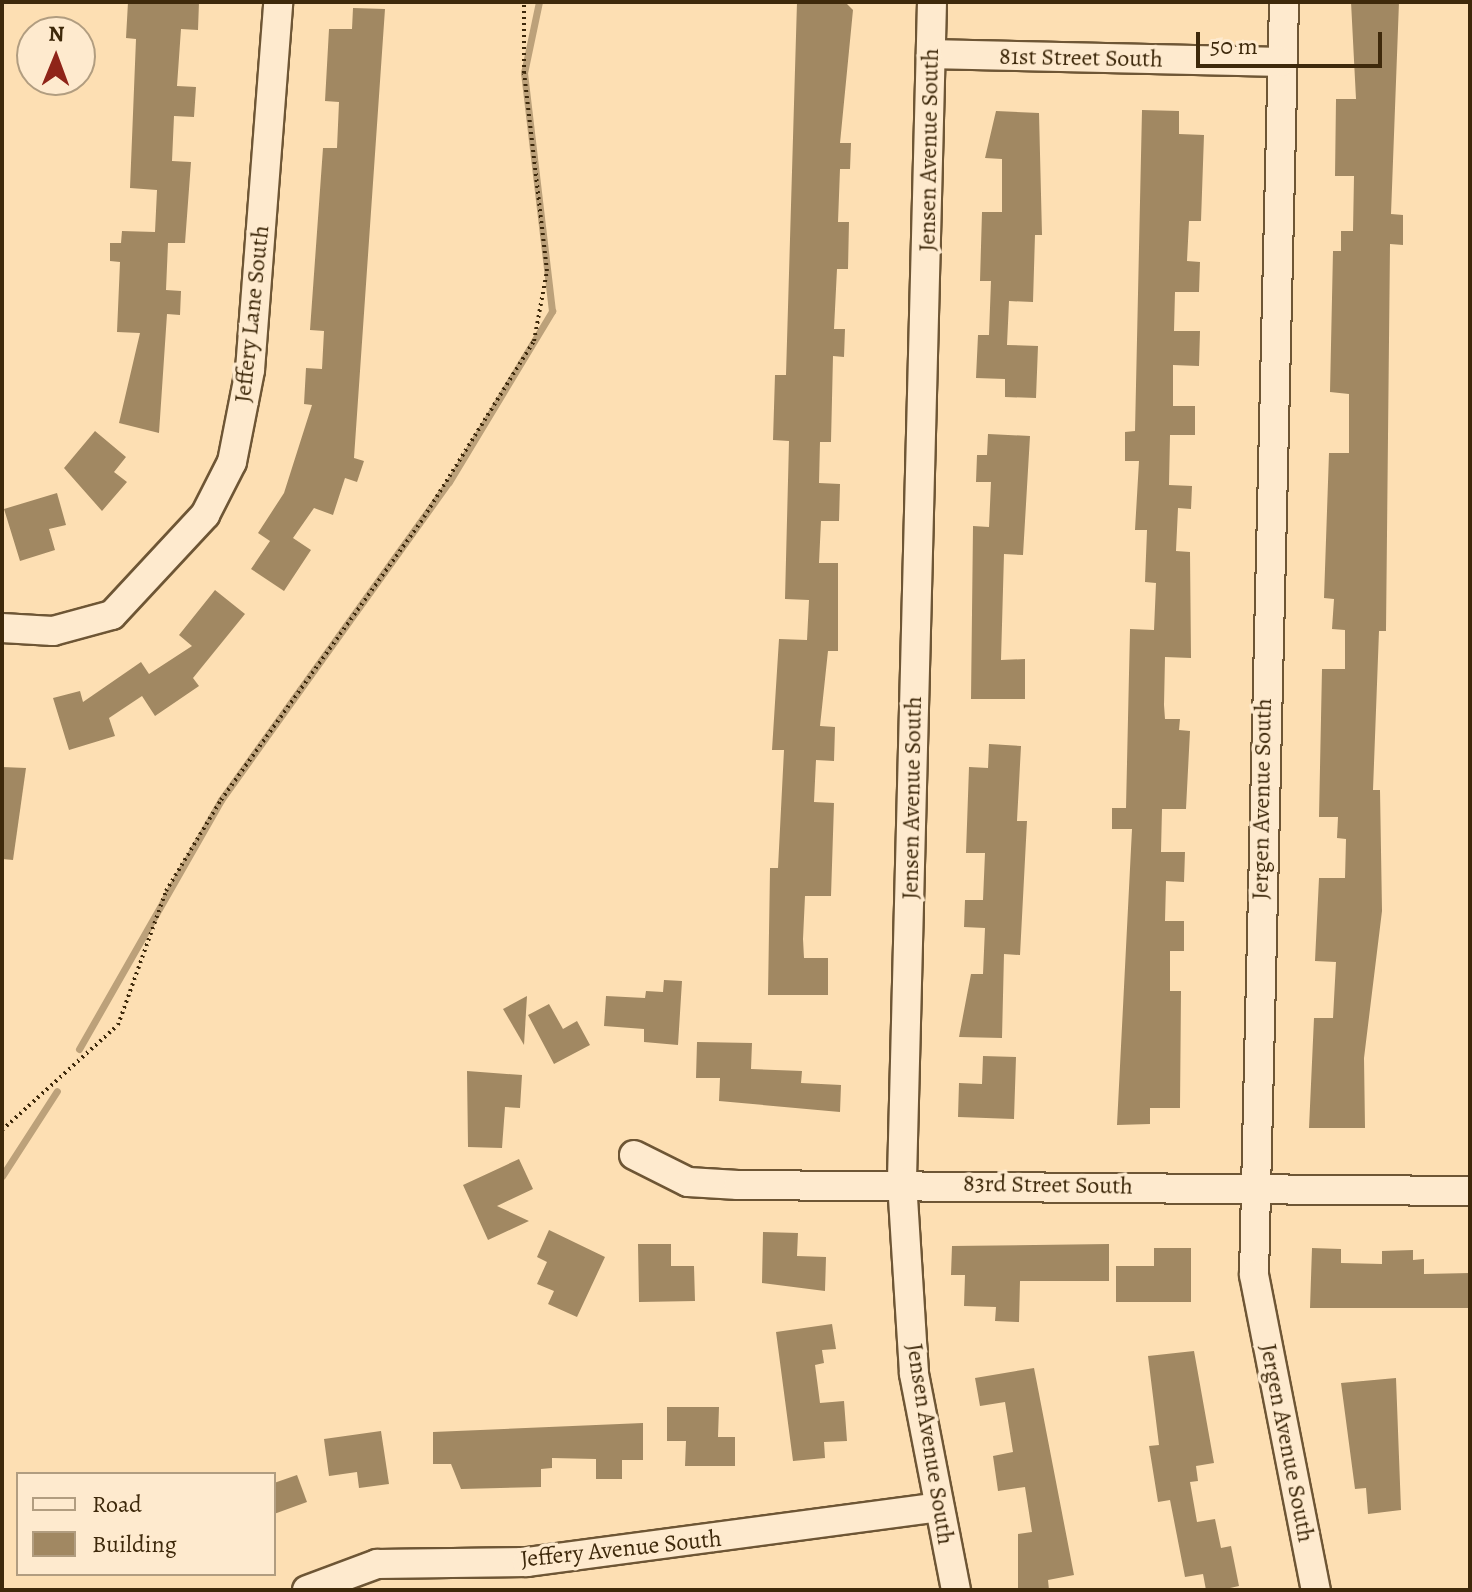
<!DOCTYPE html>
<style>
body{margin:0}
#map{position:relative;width:1472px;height:1592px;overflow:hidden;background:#fddfb3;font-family:Alegreya,serif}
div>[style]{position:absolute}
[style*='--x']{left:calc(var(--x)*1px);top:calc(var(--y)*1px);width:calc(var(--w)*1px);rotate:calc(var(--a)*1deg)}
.stream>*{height:7px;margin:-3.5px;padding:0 3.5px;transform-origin:3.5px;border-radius:3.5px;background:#bca17a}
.building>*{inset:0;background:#a18862}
.path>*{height:4px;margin-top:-2px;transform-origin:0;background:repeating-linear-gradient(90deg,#3e290b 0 2px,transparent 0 6px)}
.roads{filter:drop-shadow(2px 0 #6e5635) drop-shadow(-2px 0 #6e5635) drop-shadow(0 2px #6e5635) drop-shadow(0 -2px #6e5635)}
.minor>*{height:28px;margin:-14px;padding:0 14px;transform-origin:14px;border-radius:14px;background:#feeace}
span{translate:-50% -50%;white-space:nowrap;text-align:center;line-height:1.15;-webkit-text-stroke:7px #feeace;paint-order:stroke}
.street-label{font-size:24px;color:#3e290b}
.frame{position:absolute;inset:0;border:4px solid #3e290b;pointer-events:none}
.legend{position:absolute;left:16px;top:1472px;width:260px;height:104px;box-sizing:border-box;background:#feeace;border:2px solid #b19d80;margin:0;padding:10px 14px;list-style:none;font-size:24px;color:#3e290b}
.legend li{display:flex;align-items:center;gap:16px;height:40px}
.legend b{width:40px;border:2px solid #b19d80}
.north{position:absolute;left:16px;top:16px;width:80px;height:80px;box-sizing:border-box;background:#feeace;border:2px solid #b19d80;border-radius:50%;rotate:1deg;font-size:22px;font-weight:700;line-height:32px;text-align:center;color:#3e290b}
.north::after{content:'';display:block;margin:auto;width:28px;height:36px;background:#8f2418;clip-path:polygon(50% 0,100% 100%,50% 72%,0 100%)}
.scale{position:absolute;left:1196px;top:32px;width:186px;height:36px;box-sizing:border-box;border:4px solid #3e290b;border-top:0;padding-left:10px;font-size:24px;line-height:28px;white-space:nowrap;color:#3e290b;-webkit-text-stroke:6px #feeace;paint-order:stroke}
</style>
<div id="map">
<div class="stream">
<div style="--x:79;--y:1049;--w:287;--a:-60.3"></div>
<div style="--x:221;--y:800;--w:391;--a:-54.4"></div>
<div style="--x:449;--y:482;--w:200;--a:-58.9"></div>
<div style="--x:552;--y:311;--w:240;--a:-96.7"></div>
<div style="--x:524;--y:73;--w:73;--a:-78.1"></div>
<div style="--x:2;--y:1176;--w:101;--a:-57.1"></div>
</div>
<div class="building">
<div style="clip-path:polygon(128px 2px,199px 2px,198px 30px,181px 29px,177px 86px,196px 87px,194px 117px,174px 116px,172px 161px,191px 162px,185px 243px,168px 243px,166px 290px,181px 291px,180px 315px,167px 314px,159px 433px,119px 423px,140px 333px,117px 332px,120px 262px,110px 261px,110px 243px,121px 243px,122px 231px,155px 232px,157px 190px,130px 188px,136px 39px,126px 38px)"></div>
<div style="clip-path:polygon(797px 2px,845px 2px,853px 10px,840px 143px,851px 143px,850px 169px,840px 169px,838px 222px,849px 222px,848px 269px,837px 269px,834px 329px,845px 329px,844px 357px,833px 356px,831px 442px,820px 442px,819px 483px,840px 484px,839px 521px,821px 521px,819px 563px,838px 563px,838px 651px,828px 651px,820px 726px,835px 727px,834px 761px,816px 760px,814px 802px,834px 803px,831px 896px,805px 896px,803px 939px,804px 958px,828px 958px,828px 995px,768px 995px,770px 868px,778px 868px,784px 750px,772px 750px,779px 639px,807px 640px,809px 600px,785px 599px,789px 441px,773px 440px,775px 375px,786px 375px)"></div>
<div style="clip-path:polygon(1351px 2px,1399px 2px,1391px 214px,1403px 215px,1403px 245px,1390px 244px,1386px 631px,1379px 631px,1373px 790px,1380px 790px,1382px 911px,1364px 1058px,1365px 1128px,1309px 1128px,1314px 1018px,1333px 1018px,1336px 962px,1315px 961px,1319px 878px,1345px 878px,1346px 839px,1337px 838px,1338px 817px,1319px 817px,1322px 669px,1345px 669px,1345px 630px,1332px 629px,1334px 599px,1324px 598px,1329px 453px,1349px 453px,1349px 394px,1330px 392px,1333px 251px,1341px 251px,1341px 231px,1353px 231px,1354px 176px,1335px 176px,1336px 99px,1356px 99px)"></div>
<div style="clip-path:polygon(353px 8px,385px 9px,354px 458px,364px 461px,357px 482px,345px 478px,333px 515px,314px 508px,293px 538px,311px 550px,284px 591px,251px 569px,270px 541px,258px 533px,284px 493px,312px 405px,304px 404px,306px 368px,322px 369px,324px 331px,310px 330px,323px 148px,337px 148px,339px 102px,325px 101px,329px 29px,352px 29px)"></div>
<div style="clip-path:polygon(1142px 110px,1179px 111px,1179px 134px,1204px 135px,1201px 221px,1189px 221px,1187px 261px,1200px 262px,1199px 292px,1175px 292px,1174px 331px,1200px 331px,1199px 366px,1173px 365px,1173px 406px,1195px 406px,1195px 435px,1170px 435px,1169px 485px,1192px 486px,1191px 509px,1178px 508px,1176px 551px,1190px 552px,1191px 658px,1165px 657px,1164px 705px,1165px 719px,1180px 719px,1179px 730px,1190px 731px,1186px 809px,1162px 809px,1161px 852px,1185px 852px,1184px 882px,1166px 881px,1165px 921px,1184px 921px,1184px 951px,1170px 951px,1170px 991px,1181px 991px,1180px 1108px,1150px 1108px,1150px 1124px,1117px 1125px,1132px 829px,1112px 829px,1112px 808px,1126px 808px,1130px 629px,1154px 630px,1156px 583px,1145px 582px,1147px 530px,1135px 530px,1139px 461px,1125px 461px,1125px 432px,1135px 431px)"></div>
<div style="clip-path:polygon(996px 111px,1039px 113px,1042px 235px,1035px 235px,1033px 302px,1009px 301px,1007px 345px,1038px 346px,1036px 398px,1005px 397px,1005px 379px,976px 378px,978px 335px,989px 335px,991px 281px,980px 281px,982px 212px,1002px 212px,1002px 159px,985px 158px)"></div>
<div style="clip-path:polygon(95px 431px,126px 457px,114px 472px,127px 482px,102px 511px,64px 468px)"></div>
<div style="clip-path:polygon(988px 434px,1030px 436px,1023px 555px,1004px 554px,1001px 660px,1025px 659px,1025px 699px,971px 699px,973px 526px,989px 527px,991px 482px,976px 482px,977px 455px,987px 455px)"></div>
<div style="clip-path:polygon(57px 493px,66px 525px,49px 529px,55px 550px,20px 561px,4px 509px)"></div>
<div style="clip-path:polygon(215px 590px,245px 614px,193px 678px,199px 686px,155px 716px,142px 696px,109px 718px,115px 736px,69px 750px,53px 698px,80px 691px,83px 702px,141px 662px,149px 674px,192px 646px,179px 635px)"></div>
<div style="clip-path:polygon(989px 744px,1021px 746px,1017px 821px,1027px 821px,1020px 955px,1004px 954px,1002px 1038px,959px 1037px,971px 974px,983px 974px,985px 928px,964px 927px,965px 900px,983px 900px,985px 853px,966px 853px,969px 767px,988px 768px)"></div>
<div style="clip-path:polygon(2px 767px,26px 768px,13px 860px,2px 859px)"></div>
<div style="clip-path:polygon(664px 980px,682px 981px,678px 1045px,644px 1042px,644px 1029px,604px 1026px,606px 996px,645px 998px,646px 991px,663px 992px)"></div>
<div style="clip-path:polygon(527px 996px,524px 1045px,503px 1009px)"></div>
<div style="clip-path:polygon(549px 1004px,563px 1029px,577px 1021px,590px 1045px,554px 1064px,528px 1015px)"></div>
<div style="clip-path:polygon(697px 1042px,752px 1043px,751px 1069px,802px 1071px,801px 1083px,841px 1085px,840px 1112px,719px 1101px,720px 1078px,696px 1078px)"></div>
<div style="clip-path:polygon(983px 1056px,1016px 1057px,1014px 1119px,958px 1117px,959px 1083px,982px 1084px)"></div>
<div style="clip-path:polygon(467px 1071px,522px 1075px,520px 1108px,505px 1107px,502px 1148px,468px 1147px)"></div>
<div style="clip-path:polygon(519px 1159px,533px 1189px,497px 1206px,529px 1221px,488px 1240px,463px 1185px)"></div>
<div style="clip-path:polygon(549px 1230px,605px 1257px,577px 1317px,548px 1304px,554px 1291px,537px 1284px,547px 1262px,537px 1257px)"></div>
<div style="clip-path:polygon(763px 1232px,798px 1233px,797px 1256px,826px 1257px,825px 1291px,762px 1283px)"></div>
<div style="clip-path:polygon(638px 1244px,671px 1244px,671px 1266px,694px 1266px,695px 1301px,639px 1302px)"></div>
<div style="clip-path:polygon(1109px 1244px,1109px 1281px,1020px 1281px,1019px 1322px,995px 1321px,996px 1307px,964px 1306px,965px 1275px,951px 1275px,952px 1246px)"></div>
<div style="clip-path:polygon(1154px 1248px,1191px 1248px,1191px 1302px,1116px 1302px,1116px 1266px,1154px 1266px)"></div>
<div style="clip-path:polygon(1312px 1248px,1341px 1249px,1341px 1263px,1382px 1264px,1382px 1251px,1413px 1250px,1413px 1260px,1424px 1259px,1424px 1274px,1470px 1273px,1470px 1308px,1310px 1308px)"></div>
<div style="clip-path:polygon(832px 1324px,836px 1349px,822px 1350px,824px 1363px,815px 1365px,820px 1403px,844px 1401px,847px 1441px,824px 1442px,825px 1458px,793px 1461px,776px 1332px)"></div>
<div style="clip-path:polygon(1194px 1351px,1214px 1463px,1196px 1466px,1198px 1481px,1190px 1482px,1197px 1522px,1215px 1519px,1221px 1548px,1231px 1546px,1239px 1586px,1221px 1590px,1206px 1590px,1203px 1574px,1185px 1577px,1170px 1500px,1158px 1502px,1149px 1446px,1159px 1445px,1148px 1356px)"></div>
<div style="clip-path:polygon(1034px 1368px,1074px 1575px,1048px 1580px,1049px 1590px,1018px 1590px,1018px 1534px,1032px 1532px,1025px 1487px,998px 1491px,993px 1456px,1013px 1452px,1005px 1402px,980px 1406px,975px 1378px)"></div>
<div style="clip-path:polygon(1396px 1378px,1401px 1510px,1368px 1514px,1366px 1488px,1355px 1489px,1341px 1383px)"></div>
<div style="clip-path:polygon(667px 1407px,719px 1407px,718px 1437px,735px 1437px,735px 1466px,685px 1466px,686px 1441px,667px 1441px)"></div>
<div style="clip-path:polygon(643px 1423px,643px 1460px,622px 1460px,622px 1479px,596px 1479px,596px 1459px,552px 1458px,552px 1468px,541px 1469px,541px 1487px,461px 1489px,451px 1464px,433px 1464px,433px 1432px)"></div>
<div style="clip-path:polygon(381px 1431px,389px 1484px,359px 1488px,357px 1472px,329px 1476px,324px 1439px)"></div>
<div style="clip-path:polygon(297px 1475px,307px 1502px,274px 1514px,274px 1483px)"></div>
</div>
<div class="path">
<div style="--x:2;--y:1130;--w:156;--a:-42.2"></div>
<div style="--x:118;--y:1025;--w:142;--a:-70.3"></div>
<div style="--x:166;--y:891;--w:106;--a:-58.9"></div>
<div style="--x:221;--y:800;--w:348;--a:-54.3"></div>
<div style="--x:424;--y:517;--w:208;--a:-58"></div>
<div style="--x:534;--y:341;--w:71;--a:-79.5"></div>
<div style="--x:547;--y:271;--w:199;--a:-96.6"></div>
<div style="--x:524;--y:73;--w:71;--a:-90"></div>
</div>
<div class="roads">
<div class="minor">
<div style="--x:932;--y:2;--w:1180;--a:91.46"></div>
<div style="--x:902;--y:1182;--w:192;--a:86.4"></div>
<div style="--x:914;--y:1374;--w:220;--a:79"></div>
<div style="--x:1284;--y:2;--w:1273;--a:91.35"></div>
<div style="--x:1254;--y:1275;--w:321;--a:78.9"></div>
<div style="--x:931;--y:54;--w:349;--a:1.3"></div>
<div style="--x:2;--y:628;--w:51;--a:3.4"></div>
<div style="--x:53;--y:631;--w:61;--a:-15.2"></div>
<div style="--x:112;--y:615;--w:137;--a:-47.1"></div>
<div style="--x:205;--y:515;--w:59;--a:-63"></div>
<div style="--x:232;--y:462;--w:94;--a:-78.9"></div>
<div style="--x:250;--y:370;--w:369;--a:-85.6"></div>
<div style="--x:634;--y:1155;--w:60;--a:26.6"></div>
<div style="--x:688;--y:1182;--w:50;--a:3.4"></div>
<div style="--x:738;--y:1185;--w:732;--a:0.47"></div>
<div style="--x:307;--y:1590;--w:75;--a:-20.4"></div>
<div style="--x:377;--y:1564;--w:150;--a:-0.8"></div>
<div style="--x:527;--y:1562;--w:415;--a:-7.6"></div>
</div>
</div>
<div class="street-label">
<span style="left:1081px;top:58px;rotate:1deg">81st Street South</span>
<span style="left:929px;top:150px;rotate:-89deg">Jensen Avenue South</span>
<span style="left:252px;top:314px;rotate:-84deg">Jeffery Lane South</span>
<span style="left:912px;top:798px;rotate:-89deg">Jensen Avenue South</span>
<span style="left:1262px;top:799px;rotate:-89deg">Jergen Avenue South</span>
<span style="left:1048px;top:1185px;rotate:1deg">83rd Street South</span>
<span style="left:1287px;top:1443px;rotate:79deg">Jergen Avenue South</span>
<span style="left:930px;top:1444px;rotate:81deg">Jensen Avenue South</span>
<span style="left:621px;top:1549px;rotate:-6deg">Jeffery Avenue South</span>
</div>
<div class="frame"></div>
<ul class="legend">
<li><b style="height:10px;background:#feeace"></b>Road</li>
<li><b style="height:22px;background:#a18862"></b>Building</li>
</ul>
<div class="north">N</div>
<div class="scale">50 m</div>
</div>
